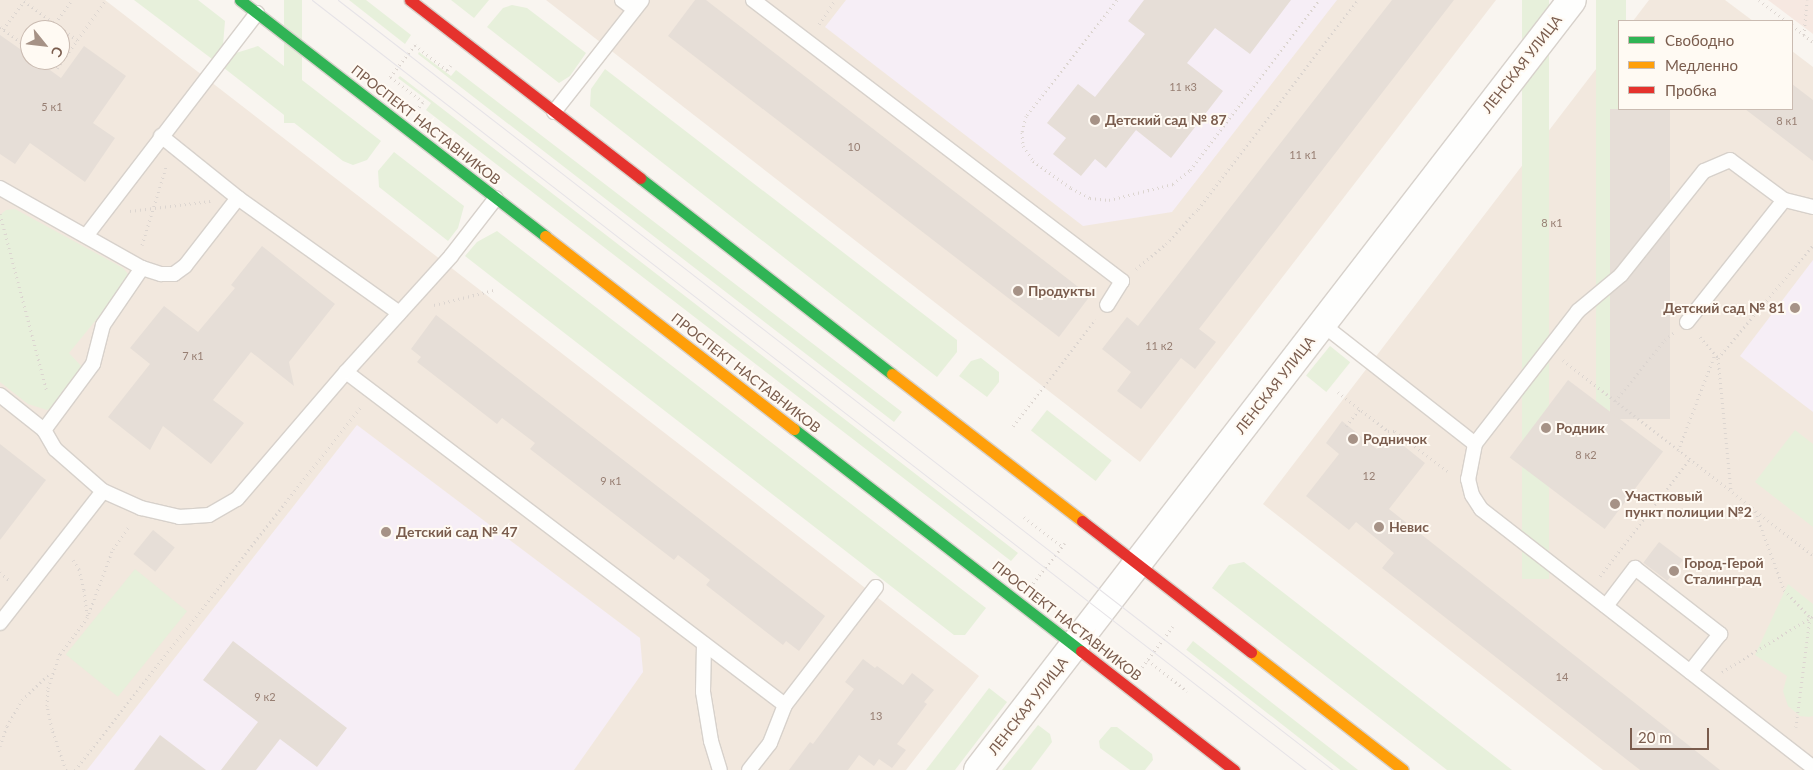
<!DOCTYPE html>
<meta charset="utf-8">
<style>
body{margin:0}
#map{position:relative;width:1813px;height:770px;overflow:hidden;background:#f9f5f0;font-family:Lato,sans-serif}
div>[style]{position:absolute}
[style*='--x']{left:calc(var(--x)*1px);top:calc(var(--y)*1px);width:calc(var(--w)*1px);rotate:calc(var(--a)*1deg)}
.residential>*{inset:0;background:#f2e8de}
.commercial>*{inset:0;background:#f6e8e1}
.education>*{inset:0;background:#f6eef6}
.green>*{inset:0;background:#e7f0db;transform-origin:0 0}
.building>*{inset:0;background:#e6ded7;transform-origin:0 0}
.path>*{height:3px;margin-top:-1.5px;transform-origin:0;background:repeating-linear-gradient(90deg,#dcd5d0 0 1px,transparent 0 5px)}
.roads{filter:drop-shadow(1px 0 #d7d1cb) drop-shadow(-1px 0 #d7d1cb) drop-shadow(0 1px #d7d1cb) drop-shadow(0 -1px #d7d1cb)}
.lane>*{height:14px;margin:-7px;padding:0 7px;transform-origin:7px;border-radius:7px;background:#fefefd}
.street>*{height:28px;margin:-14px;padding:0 14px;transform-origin:14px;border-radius:14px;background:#fefefd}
.fast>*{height:11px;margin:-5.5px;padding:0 5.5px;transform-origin:5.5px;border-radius:5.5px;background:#30b455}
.slow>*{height:11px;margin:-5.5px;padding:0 5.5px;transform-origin:5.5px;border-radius:5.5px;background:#ff9f0a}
.jam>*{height:11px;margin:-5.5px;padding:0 5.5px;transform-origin:5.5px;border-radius:5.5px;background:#e5322d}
.tram>*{height:1px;margin:-0.5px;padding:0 0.5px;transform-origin:0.5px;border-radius:0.5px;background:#e6e3e7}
.dots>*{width:14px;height:14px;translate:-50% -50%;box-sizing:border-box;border:2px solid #fffaf3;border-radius:50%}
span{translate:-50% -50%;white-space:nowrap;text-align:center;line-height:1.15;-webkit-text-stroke:4px #fffaf3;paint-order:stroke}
.number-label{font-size:11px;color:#977e72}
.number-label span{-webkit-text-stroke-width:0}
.street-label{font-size:14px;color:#7a5c4d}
.poi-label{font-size:14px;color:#7a5c4d;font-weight:700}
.left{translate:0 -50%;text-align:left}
.right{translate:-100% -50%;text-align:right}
.legend{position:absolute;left:1618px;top:20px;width:175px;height:90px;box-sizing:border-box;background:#fffaf3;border:1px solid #cabbb1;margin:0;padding:6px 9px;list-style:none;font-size:15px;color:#7a5c4d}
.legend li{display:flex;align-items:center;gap:10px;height:25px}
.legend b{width:25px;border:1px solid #cabbb1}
.north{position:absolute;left:20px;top:20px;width:50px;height:50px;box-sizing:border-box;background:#fffaf3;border:1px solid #cabbb1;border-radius:50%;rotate:119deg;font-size:14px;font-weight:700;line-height:20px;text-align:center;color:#7a5c4d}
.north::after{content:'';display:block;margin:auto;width:18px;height:22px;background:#a69286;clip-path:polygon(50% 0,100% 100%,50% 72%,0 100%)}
.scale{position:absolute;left:1630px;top:728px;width:79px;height:22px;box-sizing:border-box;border:2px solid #7a5c4d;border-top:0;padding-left:6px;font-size:15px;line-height:18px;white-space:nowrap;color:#7a5c4d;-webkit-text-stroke:4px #fffaf3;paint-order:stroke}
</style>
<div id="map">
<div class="residential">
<div style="clip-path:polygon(evenodd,0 0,105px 0,979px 676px,906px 770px,0 770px,0 0,30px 30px,60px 30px,60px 60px,30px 60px,30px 30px)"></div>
<div style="clip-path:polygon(546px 0,1496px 0,1140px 462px)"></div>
<div style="clip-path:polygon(1649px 0,1725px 0,1753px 21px,1633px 21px)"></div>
<div style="clip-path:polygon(1619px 39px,1619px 109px,1792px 109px,1792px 51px,1813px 67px,1813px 770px,1603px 770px,1263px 504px)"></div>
</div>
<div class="commercial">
<div style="clip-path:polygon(1768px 0,1813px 0,1813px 34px)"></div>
</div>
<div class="education">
<div style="clip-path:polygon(846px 0,1337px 0,1172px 212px,1083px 226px,825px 27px)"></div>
<div style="clip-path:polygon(1813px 260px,1813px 412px,1740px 356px)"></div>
<div style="clip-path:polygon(357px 425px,640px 638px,643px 672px,574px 770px,87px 770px)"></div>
</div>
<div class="green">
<div style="clip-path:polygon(134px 0,198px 0,225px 21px,223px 45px,212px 59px)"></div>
<div style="left:284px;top:0;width:18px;height:123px"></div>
<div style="clip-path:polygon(349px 0,366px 0,411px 35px,405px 44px)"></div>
<div style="clip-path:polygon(451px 0,489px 0,474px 18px)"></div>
<div style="left:1522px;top:0;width:27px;height:579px"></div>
<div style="left:1596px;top:0;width:30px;height:411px"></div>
<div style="clip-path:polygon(512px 5px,527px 8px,586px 53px,570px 76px,559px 83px,487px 27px,503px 8px)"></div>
<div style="clip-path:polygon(258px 46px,381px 141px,367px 160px,353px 165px,343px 161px,224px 68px,236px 53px)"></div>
<div style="clip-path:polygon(419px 52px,451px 76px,456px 70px,902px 412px,894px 422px,418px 54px)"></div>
<div style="clip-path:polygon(605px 69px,957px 340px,957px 352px,937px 377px,590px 106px,591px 89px)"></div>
<div style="clip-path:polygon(400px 76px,1018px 553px,1011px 561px,426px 110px,431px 103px,398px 78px)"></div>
<div style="clip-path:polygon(394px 152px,464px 206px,458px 228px,448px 241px,379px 187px,378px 171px)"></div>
<div style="clip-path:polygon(15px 209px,123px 268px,128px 274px,127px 282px,69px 353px,83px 368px,57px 406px,47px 410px,28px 404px,0 382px,0 215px,6px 210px)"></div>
<div style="clip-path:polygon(497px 231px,986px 608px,965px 635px,954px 635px,465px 256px,477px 242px)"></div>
<div style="left:1330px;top:346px;width:26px;height:38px;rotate:39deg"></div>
<div style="clip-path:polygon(981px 358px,999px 372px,999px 382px,987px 397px,959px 376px,971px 361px)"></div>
<div style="left:1047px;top:410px;width:82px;height:26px;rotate:38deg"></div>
<div style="clip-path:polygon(1795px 430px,1813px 444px,1813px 527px,1755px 482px)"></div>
<div style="clip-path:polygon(1244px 562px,1512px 770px,1447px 770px,1212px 588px,1229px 565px)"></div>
<div style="left:135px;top:569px;width:67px;height:110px;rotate:39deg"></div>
<div style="clip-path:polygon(1788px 584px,1813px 604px,1813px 716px,1809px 717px,1800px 716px,1788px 706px,1783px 691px,1787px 676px,1755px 655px)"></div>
<div style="left:1193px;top:641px;width:211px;height:11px;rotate:38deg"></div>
<div style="clip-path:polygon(989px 688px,1007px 702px,955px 770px,926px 770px)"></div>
<div style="clip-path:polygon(1038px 725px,1050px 734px,1052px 742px,1031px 770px,1002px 770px)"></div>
<div style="clip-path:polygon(1111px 727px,1117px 727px,1152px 754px,1153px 760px,1145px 770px,1130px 770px,1100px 748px,1099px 741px)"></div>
</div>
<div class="building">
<div style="clip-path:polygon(695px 0,706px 0,1090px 296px,1059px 337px,668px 36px)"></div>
<div style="clip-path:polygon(1144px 0,1291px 0,1250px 54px,1215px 28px,1187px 63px,1223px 91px,1171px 158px,1136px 130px,1106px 168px,1095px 159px,1081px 176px,1053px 154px,1066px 138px,1047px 123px,1078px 84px,1095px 97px,1123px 62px,1145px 34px,1128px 21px)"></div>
<div style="clip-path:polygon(1392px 0,1454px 0,1199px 329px,1216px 342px,1195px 369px,1181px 358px,1141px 409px,1117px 391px,1131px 372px,1102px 349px,1127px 317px,1138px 326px)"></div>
<div style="clip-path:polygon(0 35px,30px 56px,30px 60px,36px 60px,61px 78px,84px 46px,126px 76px,93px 123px,115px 138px,85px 182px,30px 143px,15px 164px,0 154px)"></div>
<div style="clip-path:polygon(1792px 84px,1813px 100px,1813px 161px,1745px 109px,1792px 109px)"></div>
<div style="left:1610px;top:109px;width:60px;height:310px"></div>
<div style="clip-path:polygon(262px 246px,335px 304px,289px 362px,294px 386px,251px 352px,213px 400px,244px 423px,211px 464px,163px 426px,150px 450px,108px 417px,150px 364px,130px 348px,164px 306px,198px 332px,235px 288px,231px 285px)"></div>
<div style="clip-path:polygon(436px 315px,825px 616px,799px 651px,786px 641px,783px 645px,706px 585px,710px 580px,678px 555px,674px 560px,530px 449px,535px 443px,502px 418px,497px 424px,417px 362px,421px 357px,411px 349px)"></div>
<div style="left:1568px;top:380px;width:119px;height:97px;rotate:37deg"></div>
<div style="clip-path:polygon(1342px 421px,1377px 449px,1389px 434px,1425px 463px,1389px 509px,1720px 770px,1640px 770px,1382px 568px,1394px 553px,1356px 522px,1349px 530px,1306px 496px,1339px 454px,1326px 443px)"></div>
<div style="clip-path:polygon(0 444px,46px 480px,0 540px)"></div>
<div style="left:153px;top:530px;width:28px;height:31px;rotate:39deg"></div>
<div style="left:1659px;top:542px;width:30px;height:26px;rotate:37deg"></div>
<div style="clip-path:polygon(233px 641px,347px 728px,317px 767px,280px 739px,256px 770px,221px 770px,258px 722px,203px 680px)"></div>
<div style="clip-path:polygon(863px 659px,875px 668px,877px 666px,903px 685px,912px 673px,934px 690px,924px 702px,927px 704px,897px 744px,906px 750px,892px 768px,879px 759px,874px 766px,859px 755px,848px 770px,789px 770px,810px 742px,813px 744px,854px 689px,845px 682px)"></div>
<div style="clip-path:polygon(160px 735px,206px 770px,134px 770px)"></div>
</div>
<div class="path">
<div style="--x:1117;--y:0;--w:147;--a:128.1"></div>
<div style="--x:1026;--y:116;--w:16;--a:104"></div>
<div style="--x:1022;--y:132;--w:14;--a:86"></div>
<div style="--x:1023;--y:146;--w:18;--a:56"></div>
<div style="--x:1033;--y:161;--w:47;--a:35.4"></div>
<div style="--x:1071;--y:188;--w:21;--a:28"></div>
<div style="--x:1090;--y:198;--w:19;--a:6"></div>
<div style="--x:1109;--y:200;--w:66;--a:-14"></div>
<div style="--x:1173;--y:184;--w:22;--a:-39"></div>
<div style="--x:1190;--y:170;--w:213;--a:-52.8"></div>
<div style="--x:1759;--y:0;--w:35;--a:37"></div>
<div style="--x:55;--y:23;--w:29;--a:-54"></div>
<div style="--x:819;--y:24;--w:29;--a:-56"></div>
<div style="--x:1792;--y:25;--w:27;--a:39"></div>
<div style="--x:0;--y:27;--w:37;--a:36"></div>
<div style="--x:3;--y:29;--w:35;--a:-53"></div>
<div style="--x:24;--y:1;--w:66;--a:36.3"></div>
<div style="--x:1804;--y:35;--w:35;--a:-85"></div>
<div style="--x:46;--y:60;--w:14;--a:36"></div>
<div style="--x:57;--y:68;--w:84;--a:-54.2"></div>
<div style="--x:419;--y:107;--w:6;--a:-51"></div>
<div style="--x:423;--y:102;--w:41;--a:-142.9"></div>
<div style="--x:390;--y:77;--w:41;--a:-52"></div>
<div style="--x:415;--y:45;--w:41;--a:38"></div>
<div style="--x:447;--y:70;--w:6;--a:-51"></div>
<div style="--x:130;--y:211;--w:81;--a:-7.1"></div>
<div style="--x:0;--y:214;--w:184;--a:75.2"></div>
<div style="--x:142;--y:245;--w:82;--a:-72.9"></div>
<div style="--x:1136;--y:269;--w:39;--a:-40"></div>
<div style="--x:1166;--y:244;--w:47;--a:-47.6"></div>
<div style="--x:1198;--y:209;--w:263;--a:-52.6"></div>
<div style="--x:434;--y:305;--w:62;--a:-14"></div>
<div style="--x:1700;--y:337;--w:28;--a:49"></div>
<div style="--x:1718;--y:358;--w:134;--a:84.4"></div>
<div style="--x:1718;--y:358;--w:148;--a:-49.9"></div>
<div style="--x:1563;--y:360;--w:317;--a:38"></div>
<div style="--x:1338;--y:392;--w:63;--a:38"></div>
<div style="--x:1388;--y:431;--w:7;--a:0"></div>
<div style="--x:1395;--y:431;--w:68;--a:37.2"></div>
<div style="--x:1615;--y:401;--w:79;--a:-50.7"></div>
<div style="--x:1665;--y:340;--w:11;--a:-41"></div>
<div style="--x:1013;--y:426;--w:135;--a:-52.2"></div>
<div style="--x:1346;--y:426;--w:22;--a:-51"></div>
<div style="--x:1678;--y:451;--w:104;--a:-69.1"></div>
<div style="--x:1755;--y:511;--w:84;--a:69.8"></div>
<div style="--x:1784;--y:590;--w:37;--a:46"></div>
<div style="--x:1810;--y:617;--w:111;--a:97.3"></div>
<div style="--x:1024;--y:517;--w:48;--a:37.3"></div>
<div style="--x:73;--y:560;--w:11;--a:56"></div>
<div style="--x:79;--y:569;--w:22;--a:77"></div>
<div style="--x:84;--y:590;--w:26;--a:83"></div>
<div style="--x:0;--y:572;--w:12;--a:42"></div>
<div style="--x:1600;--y:576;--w:146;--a:-52.5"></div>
<div style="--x:1033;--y:583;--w:51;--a:-51.3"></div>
<div style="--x:1148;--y:660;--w:50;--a:38.5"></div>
<div style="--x:1142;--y:667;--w:51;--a:-52.9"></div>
<div style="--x:1722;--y:672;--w:107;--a:-31.6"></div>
<div style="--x:0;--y:746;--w:21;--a:-71"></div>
<div style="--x:7;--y:726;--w:30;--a:-60"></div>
<div style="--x:22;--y:700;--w:40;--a:-44"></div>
<div style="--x:66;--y:770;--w:43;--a:-108.9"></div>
<div style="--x:52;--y:729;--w:24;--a:-102"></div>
<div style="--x:47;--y:706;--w:18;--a:-87"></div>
<div style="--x:48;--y:688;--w:36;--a:-71"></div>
<div style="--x:60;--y:654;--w:45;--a:-53.1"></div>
<div style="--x:87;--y:618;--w:74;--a:-69.4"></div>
<div style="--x:113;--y:549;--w:29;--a:-55"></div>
<div style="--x:75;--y:770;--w:461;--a:-51.8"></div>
</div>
<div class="roads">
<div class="lane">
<div style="--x:622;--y:0;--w:15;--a:37"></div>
<div style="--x:753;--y:0;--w:464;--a:37.3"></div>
<div style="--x:1122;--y:281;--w:28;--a:122"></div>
<div style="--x:554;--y:112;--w:142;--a:-51.8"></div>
<div style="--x:161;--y:136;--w:99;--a:38.8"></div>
<div style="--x:238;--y:198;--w:198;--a:35.5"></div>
<div style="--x:0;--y:188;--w:163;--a:29.4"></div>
<div style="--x:142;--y:268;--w:20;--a:18"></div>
<div style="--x:161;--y:274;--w:13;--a:0"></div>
<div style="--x:174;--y:274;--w:14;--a:-36"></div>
<div style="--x:185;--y:266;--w:86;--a:-52.1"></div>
<div style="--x:1813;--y:207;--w:30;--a:-166"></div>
<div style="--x:1784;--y:200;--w:67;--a:-143.5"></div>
<div style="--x:1730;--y:160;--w:28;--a:157"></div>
<div style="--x:1704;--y:171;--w:133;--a:128.6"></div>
<div style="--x:1621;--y:275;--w:56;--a:140.1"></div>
<div style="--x:1578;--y:311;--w:168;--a:127.8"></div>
<div style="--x:1475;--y:444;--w:36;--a:101"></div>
<div style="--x:1468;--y:479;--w:16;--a:76"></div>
<div style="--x:1472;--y:495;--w:17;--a:57"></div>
<div style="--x:1481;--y:509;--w:420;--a:37.9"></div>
<div style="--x:86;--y:236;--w:281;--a:-52.5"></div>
<div style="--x:1687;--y:322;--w:156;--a:-51.5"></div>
<div style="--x:1322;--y:324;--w:194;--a:38.1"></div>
<div style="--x:346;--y:372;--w:551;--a:37.18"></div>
<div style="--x:0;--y:395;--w:56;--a:38.5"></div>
<div style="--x:44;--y:430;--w:22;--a:60"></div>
<div style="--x:55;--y:449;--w:64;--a:41.2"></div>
<div style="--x:103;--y:491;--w:42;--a:24.1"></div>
<div style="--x:141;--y:508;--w:39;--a:13"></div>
<div style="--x:179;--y:517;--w:30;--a:-4"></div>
<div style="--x:209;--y:515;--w:32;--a:-30"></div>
<div style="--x:237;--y:499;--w:167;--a:-49.4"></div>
<div style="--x:346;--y:372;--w:156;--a:-47.8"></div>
<div style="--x:451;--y:256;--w:73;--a:-52.2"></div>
<div style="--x:44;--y:430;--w:82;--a:-53.4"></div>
<div style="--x:93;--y:364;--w:40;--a:-75.6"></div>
<div style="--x:103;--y:325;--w:69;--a:-55.6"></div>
<div style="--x:1606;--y:606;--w:48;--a:-52.7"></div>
<div style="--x:1635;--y:568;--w:108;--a:37.8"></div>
<div style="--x:1720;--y:634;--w:48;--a:128.3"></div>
<div style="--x:0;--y:623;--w:167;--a:-52"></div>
<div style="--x:704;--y:644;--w:48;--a:91.2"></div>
<div style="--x:703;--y:692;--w:50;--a:80.7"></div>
<div style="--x:711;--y:741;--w:30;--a:73"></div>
<div style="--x:749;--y:770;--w:34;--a:-52"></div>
<div style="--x:770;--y:743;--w:41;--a:-68.5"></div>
<div style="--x:785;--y:705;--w:149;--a:-52.4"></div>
</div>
<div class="street">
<div style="--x:978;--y:770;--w:972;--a:-52.35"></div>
</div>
<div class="fast">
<div style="--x:240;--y:0;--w:386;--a:37.7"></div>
<div style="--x:640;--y:178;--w:319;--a:37.9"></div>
<div style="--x:794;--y:429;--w:363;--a:37.7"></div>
</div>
<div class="slow">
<div style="--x:545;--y:236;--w:315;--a:37.8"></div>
<div style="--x:892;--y:374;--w:240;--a:37.7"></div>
<div style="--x:1251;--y:652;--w:192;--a:37.8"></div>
</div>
<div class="jam">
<div style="--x:410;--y:0;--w:291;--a:37.7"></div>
<div style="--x:1082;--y:521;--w:214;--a:37.8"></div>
<div style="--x:1081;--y:651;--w:194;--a:37.9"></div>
</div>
</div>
<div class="tram">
<div style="--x:312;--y:0;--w:1257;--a:37.76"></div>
<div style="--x:338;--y:0;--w:1258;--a:37.74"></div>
</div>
<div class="dots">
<div style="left:1095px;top:120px;background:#a69286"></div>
<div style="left:1018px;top:291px;background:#a69286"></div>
<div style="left:1795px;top:308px;background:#a69286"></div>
<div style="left:1546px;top:428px;background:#a69286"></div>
<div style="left:1353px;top:439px;background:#a69286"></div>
<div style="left:1615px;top:504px;background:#a69286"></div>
<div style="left:1379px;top:527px;background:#a69286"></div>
<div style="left:386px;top:532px;background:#a69286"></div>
<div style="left:1674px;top:571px;background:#a69286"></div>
</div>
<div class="number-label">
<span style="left:1183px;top:87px">11 к3</span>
<span style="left:52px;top:107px">5 к1</span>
<span style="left:1787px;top:121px">8 к1</span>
<span style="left:854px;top:147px">10</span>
<span style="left:1303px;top:155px">11 к1</span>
<span style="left:1552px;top:223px">8 к1</span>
<span style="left:1159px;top:346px">11 к2</span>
<span style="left:193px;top:356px">7 к1</span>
<span style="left:1586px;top:455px">8 к2</span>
<span style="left:1369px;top:476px">12</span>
<span style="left:611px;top:481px">9 к1</span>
<span style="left:1562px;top:677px">14</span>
<span style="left:265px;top:697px">9 к2</span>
<span style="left:876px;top:716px">13</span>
</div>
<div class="street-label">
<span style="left:1522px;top:64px;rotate:-52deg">ЛЕНСКАЯ УЛИЦА</span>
<span style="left:426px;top:125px;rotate:38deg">ПРОСПЕКТ НАСТАВНИКОВ</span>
<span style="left:746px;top:373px;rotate:38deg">ПРОСПЕКТ НАСТАВНИКОВ</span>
<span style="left:1275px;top:385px;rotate:-52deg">ЛЕНСКАЯ УЛИЦА</span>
<span style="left:1067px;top:621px;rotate:38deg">ПРОСПЕКТ НАСТАВНИКОВ</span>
<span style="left:1028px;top:706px;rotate:-52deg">ЛЕНСКАЯ УЛИЦА</span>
</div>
<div class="poi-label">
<span class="left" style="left:1105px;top:120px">Детский сад № 87</span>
<span class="left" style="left:1028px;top:291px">Продукты</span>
<span class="right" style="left:1785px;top:308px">Детский сад № 81</span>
<span class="left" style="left:1556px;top:428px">Родник</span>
<span class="left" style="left:1363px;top:439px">Родничок</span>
<span class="left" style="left:1625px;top:504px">Участковый<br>пункт полиции №2</span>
<span class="left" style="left:1389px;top:527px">Невис</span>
<span class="left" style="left:396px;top:532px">Детский сад № 47</span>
<span class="left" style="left:1684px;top:571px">Город-Герой<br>Сталинград</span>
</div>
<ul class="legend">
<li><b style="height:6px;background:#30b455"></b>Свободно</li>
<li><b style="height:6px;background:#ff9f0a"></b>Медленно</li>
<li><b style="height:6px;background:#e5322d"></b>Пробка</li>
</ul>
<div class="north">С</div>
<div class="scale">20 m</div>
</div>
